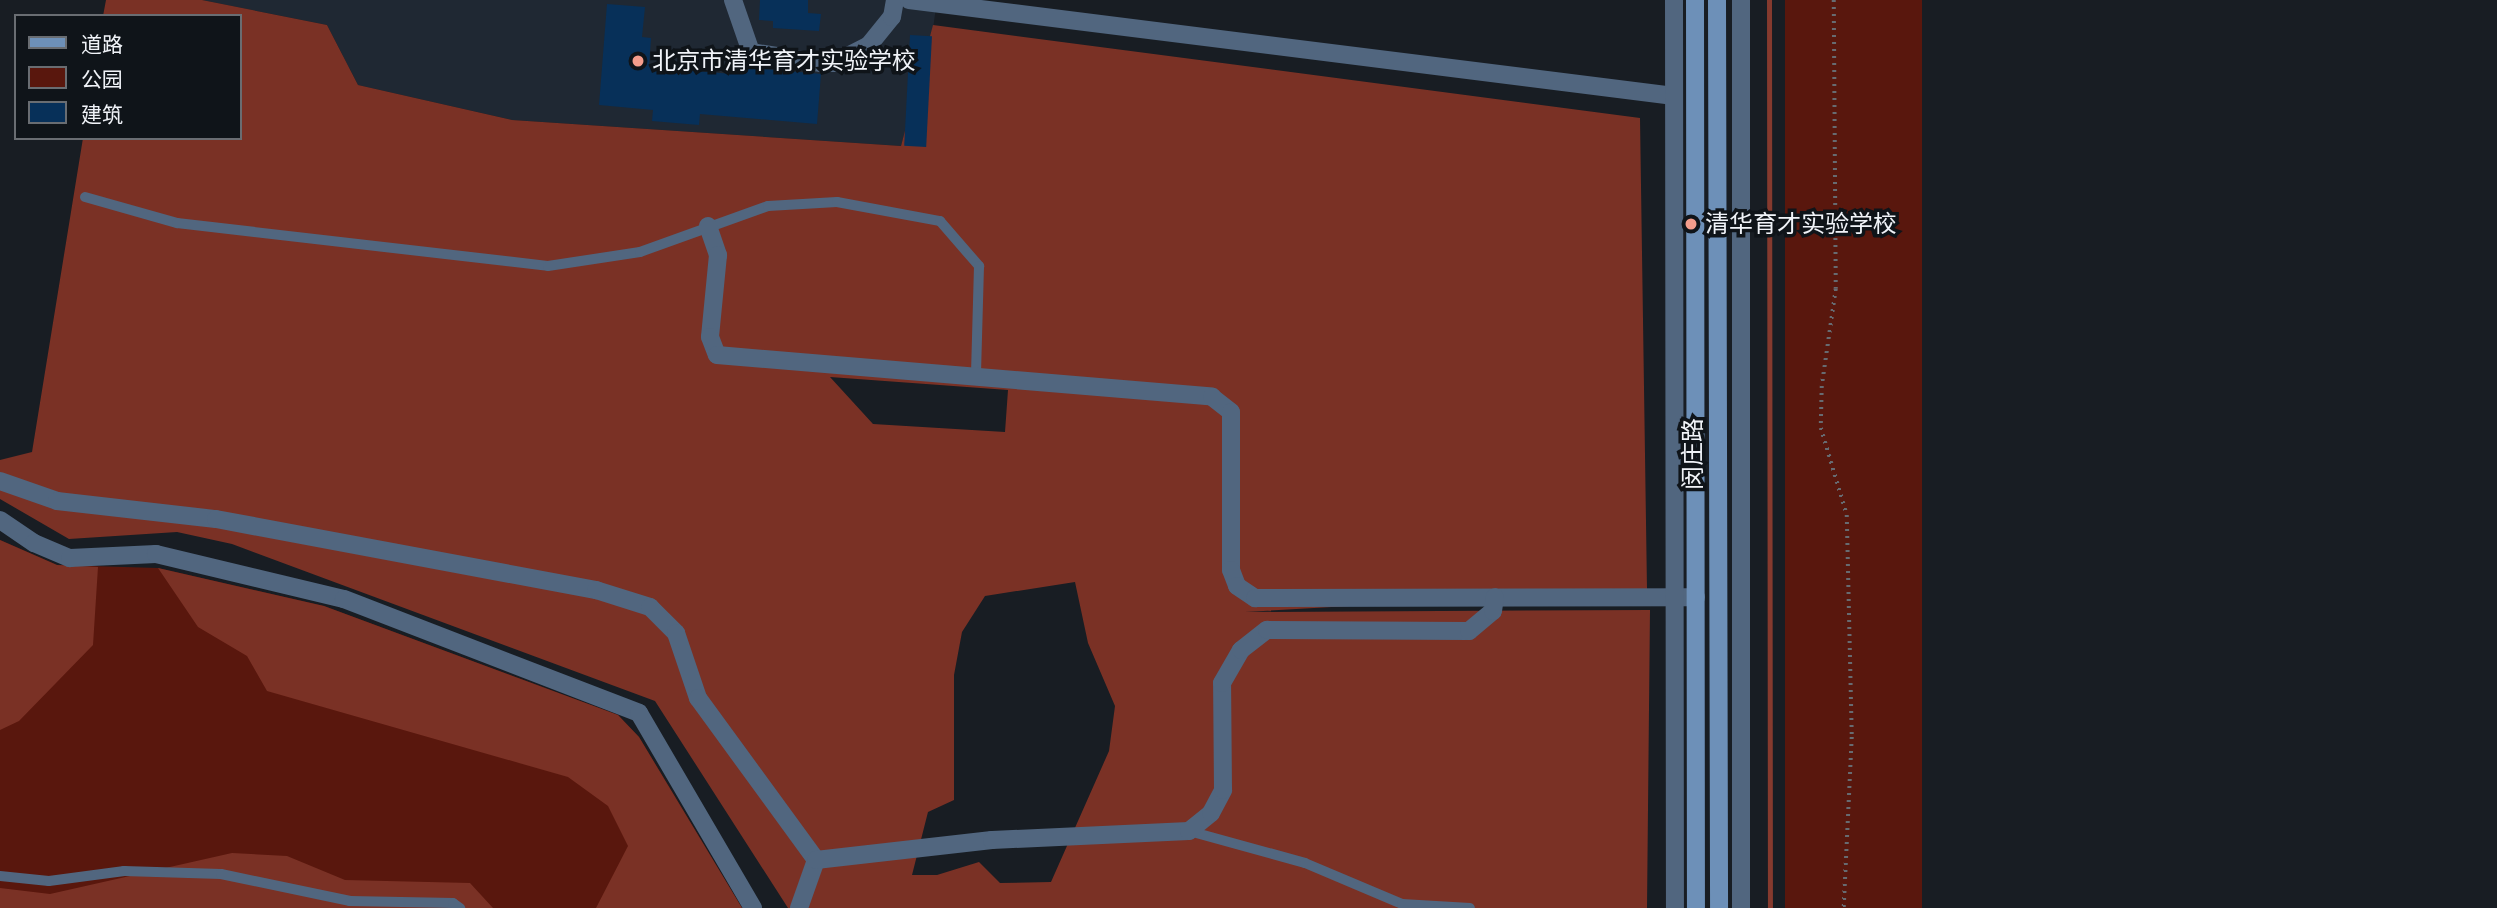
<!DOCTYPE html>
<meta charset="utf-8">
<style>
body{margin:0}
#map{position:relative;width:2497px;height:908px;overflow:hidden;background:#181d23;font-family:"Zilla Slab","Noto Sans SC",serif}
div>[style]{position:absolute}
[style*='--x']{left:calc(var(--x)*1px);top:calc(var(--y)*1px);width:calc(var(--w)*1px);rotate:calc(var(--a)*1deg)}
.built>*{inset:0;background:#1f2833}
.green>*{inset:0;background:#59170d;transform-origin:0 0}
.forest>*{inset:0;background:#7a3125}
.stream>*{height:5px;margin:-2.5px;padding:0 2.5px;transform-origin:2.5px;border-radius:2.5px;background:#853a2e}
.building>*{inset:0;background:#073059;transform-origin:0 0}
.path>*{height:3.5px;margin-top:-1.75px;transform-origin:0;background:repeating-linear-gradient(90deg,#676b71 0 2px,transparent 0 7px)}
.service>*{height:10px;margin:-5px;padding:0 5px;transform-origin:5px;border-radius:5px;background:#51667f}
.minor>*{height:18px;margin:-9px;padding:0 9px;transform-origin:9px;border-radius:9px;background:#51667f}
.tertiary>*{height:18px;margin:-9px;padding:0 9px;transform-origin:9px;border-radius:9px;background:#51667f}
.secondary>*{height:18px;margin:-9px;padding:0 9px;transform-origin:9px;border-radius:9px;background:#6d90b8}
.dots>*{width:19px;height:19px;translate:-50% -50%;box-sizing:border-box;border:4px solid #0f1419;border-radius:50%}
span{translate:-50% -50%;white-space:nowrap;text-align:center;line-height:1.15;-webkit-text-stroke:7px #0f1419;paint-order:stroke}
.poi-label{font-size:24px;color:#f0f3f8}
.left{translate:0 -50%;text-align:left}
.street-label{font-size:24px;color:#f0f3f8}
.legend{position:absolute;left:14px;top:14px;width:228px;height:126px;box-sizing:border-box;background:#0f1419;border:2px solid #696d72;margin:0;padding:9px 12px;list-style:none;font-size:21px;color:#f0f3f8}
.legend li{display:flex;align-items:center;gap:14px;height:35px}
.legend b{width:35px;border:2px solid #696d72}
</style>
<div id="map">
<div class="built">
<div style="clip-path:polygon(202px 0,937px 0,932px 36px,901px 146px,512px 120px,358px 85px,327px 25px)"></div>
</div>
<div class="green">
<div style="left:1785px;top:0;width:137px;height:908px"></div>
<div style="clip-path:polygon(0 540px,57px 565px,158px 568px,324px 606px,618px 715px,639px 737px,742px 908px,0 908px)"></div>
</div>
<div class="forest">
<div style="clip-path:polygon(evenodd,106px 0,202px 0,327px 25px,358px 85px,512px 120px,901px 146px,933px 25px,1640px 118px,1647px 589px,1245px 612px,1650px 610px,1647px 908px,788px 908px,655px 701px,232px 544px,177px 532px,69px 539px,0 499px,0 460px,32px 452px,83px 138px,240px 138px,240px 16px,103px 16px,106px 0,830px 377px,1008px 390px,1005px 432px,873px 424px,830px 377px,106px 0,1075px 582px,1088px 643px,1115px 706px,1109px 751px,1051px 882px,1000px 883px,979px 862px,937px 875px,912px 875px,928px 812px,954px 800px,954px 675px,962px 632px,985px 596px,1075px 582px)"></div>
<div style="clip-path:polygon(0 540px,57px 565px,98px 567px,93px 645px,19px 721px,0 730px)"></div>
<div style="clip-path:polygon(158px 568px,324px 606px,618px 715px,639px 737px,742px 908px,596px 908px,628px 846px,608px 806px,568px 777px,267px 691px,247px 656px,198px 627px)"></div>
<div style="clip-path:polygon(232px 853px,287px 856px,345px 880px,470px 883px,493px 908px,0 908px,0 888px,50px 894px)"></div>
</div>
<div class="stream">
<div style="--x:1769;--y:0;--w:908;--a:89.94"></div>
</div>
<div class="building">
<div style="clip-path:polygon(760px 0,808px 0,808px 13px,821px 14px,819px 31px,773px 28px,773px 21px,759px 20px)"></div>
<div style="clip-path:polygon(607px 4px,645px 7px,642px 37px,651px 38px,649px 67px,732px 74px,733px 66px,821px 74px,817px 124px,700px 114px,699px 125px,652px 121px,653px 110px,599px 105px)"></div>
<div style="left:910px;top:35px;width:22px;height:111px;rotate:3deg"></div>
</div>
<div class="path">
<div style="--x:1834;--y:0;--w:289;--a:89.6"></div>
<div style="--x:1836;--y:289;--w:98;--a:98.2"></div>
<div style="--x:1822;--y:386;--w:42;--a:91.4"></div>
<div style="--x:1821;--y:428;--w:91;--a:73.4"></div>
<div style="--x:1847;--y:515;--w:222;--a:88.7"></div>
<div style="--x:1852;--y:737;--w:171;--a:92.7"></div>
</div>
<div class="service">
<div style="--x:85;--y:197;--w:96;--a:15.8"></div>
<div style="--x:177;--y:223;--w:373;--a:6.6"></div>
<div style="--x:548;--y:266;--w:93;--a:-8.7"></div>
<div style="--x:640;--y:252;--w:136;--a:-19.8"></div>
<div style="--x:768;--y:206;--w:69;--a:-3.3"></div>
<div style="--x:837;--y:202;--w:105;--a:10.5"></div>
<div style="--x:940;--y:221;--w:60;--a:49.1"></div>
<div style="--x:979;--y:266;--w:110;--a:91.6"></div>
<div style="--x:1189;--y:831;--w:120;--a:15.4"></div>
<div style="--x:1305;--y:863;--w:105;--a:22.9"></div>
<div style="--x:1402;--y:904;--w:68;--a:3.4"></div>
<div style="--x:0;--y:876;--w:49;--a:5.8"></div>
<div style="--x:49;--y:881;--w:76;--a:-7.6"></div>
<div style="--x:124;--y:871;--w:97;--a:1.8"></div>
<div style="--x:221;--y:874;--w:132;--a:11.8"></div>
<div style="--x:350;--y:901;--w:103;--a:1.1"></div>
<div style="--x:453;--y:903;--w:9;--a:36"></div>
</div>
<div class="minor">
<div style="--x:733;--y:0;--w:55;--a:70.9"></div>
<div style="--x:751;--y:52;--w:71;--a:8.9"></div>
<div style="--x:821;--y:63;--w:13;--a:0"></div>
<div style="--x:834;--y:63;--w:39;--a:-27"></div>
<div style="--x:869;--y:45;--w:36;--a:-51"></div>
<div style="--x:892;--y:17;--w:17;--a:-80"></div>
<div style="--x:909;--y:0;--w:771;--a:7.15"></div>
<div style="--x:708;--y:226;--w:31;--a:71"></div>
<div style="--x:718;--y:255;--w:82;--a:95.6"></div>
<div style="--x:710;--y:337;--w:19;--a:69"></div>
<div style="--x:717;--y:355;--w:497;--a:4.8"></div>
<div style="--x:1212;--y:397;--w:24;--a:38"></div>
<div style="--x:1231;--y:412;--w:158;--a:90"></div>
<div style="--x:1231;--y:570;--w:17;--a:69"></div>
<div style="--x:1237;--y:586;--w:22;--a:34"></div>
<div style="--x:1255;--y:598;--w:441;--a:-0.1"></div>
<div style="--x:0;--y:481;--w:60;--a:19.3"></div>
<div style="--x:57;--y:501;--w:160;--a:6.5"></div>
<div style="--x:216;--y:519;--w:387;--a:10.6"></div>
<div style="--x:596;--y:590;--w:57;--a:17.5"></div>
<div style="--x:650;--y:607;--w:37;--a:45"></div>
<div style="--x:676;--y:633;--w:69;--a:71.3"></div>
<div style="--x:698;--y:698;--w:200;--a:53.9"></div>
<div style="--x:816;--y:860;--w:51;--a:109.5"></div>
<div style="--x:0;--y:520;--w:41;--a:34.1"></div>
<div style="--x:34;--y:543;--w:39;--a:23"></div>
<div style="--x:70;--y:558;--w:86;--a:-2.7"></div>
<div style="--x:156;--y:554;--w:193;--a:13.5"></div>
<div style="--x:344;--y:599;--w:316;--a:21.1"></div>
<div style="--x:639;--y:713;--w:226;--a:59.7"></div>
<div style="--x:816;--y:860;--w:177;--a:-6.5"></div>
<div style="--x:992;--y:840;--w:197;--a:-2.6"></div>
<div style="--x:1189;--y:831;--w:28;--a:-39"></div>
<div style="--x:1211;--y:813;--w:26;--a:-62"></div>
<div style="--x:1223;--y:790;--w:107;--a:-90.5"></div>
<div style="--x:1222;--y:683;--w:38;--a:-60"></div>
<div style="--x:1241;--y:650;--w:33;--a:-38"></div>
<div style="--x:1267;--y:630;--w:202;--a:0.3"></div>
<div style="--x:1469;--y:631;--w:31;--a:-40"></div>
<div style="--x:1493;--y:611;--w:14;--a:-82"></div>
</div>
<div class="tertiary">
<div style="--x:1674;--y:0;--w:908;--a:89.94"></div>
<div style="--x:1741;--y:0;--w:908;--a:90"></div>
</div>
<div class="secondary">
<div style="--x:1695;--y:0;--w:908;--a:89.94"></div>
<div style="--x:1717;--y:0;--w:908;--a:89.87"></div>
</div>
<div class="dots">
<div style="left:638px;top:61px;background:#f49d8c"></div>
<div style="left:1691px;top:224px;background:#f49d8c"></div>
</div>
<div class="poi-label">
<span class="left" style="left:652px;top:61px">北京市清华育才实验学校</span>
<span class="left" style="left:1705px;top:224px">清华育才实验学校</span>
</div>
<div class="street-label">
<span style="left:1693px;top:454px;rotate:-90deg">闵庄路</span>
</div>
<ul class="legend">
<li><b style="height:9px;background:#6d90b8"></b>道路</li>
<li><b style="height:19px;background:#59170d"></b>公园</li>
<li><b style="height:19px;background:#073059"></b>建筑</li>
</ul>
</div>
